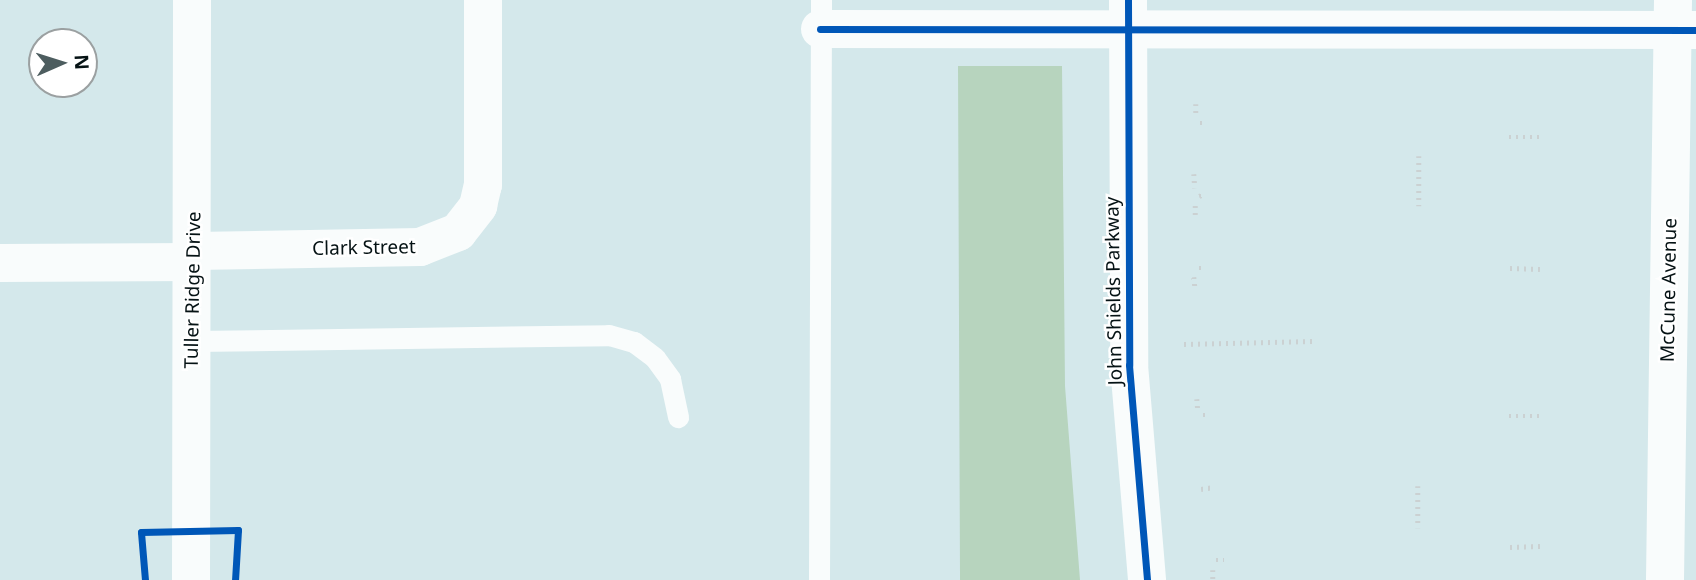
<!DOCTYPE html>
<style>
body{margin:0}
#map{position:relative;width:1696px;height:580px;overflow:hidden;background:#d4e8eb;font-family:"Noto Sans",sans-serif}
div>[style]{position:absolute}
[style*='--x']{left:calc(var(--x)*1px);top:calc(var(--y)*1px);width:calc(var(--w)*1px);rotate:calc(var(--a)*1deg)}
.green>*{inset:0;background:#b7d4be}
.path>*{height:4.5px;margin-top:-2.25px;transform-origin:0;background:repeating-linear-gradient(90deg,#cbd1d2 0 2px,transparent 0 7px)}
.service>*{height:21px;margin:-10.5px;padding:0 10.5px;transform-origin:10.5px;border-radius:10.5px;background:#f9fcfc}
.minor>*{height:38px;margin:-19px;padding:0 19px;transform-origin:19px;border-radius:19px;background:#f9fcfc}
.tertiary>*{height:38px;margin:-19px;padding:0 19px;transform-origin:19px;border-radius:19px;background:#f9fcfc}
.cycleway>*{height:7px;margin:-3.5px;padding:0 3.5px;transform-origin:3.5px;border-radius:3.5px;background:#0057b8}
span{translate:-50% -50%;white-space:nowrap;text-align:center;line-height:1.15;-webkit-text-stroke:5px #fff;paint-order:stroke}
.street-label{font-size:19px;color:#051214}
.north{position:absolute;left:28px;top:28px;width:70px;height:70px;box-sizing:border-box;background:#fff;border:2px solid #9ba0a1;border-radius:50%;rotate:87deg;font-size:19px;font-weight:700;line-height:28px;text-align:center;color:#051214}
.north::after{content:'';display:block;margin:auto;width:24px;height:32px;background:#4d5d5f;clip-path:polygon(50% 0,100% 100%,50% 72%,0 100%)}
</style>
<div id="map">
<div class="green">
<div style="clip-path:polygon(958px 66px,1062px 66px,1065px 386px,1080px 580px,960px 580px)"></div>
</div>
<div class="path">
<div style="--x:1196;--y:104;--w:11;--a:90"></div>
<div style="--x:1200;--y:123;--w:4;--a:0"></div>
<div style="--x:1509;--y:137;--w:31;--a:0"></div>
<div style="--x:1419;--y:156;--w:50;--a:90"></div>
<div style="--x:1194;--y:174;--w:14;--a:86"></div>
<div style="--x:1199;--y:196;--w:3;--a:-18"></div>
<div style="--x:1195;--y:215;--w:10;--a:-90"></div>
<div style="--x:1199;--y:268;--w:6;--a:0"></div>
<div style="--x:1510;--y:268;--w:30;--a:2"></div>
<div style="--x:1194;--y:277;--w:9;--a:84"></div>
<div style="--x:1184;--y:344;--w:129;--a:-1.3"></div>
<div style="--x:1197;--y:399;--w:11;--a:85"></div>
<div style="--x:1203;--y:415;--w:4;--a:0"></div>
<div style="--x:1509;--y:416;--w:31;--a:0"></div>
<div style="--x:1418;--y:486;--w:42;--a:90"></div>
<div style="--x:1201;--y:489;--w:13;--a:-9"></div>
<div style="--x:1510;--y:547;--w:30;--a:-2"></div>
<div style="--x:1216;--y:560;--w:8;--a:0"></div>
<div style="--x:1213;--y:570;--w:9;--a:90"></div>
</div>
<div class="service">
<div style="--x:193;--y:341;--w:416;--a:-0.8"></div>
<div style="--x:609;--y:335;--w:26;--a:16"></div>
<div style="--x:634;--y:342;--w:26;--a:37"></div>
<div style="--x:655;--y:358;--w:26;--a:54"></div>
<div style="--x:670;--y:379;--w:39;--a:78"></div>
<div style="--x:819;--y:580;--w:580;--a:-89.8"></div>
</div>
<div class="minor">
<div style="--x:820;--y:29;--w:876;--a:0.07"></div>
<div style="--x:194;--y:251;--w:226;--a:-1"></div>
<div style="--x:420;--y:247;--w:41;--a:-21.5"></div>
<div style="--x:458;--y:232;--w:33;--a:-52"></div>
<div style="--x:478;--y:206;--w:22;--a:-77"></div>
<div style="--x:483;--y:185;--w:185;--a:-90"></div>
<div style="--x:0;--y:263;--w:193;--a:-0.3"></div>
<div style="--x:191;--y:580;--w:580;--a:-89.9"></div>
<div style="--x:1665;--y:580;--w:580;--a:-89.21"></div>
</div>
<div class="tertiary">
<div style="--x:1128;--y:0;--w:365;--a:89.8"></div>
<div style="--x:1129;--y:365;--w:216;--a:85.2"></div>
</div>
<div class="cycleway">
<div style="--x:1128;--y:0;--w:365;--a:89.8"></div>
<div style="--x:1129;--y:365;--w:216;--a:85.2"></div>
<div style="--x:820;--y:29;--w:876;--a:0.07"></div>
<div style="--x:145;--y:580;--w:48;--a:-94.8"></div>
<div style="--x:141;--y:532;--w:97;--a:-1.2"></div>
<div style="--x:238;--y:530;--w:50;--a:93.4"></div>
</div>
<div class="street-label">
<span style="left:364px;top:248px;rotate:-1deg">Clark Street</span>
<span style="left:193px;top:290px;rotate:-89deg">Tuller Ridge Drive</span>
<span style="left:1669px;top:290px;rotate:-89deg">McCune Avenue</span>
<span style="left:1114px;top:291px;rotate:-91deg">John Shields Parkway</span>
</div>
<div class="north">N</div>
</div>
